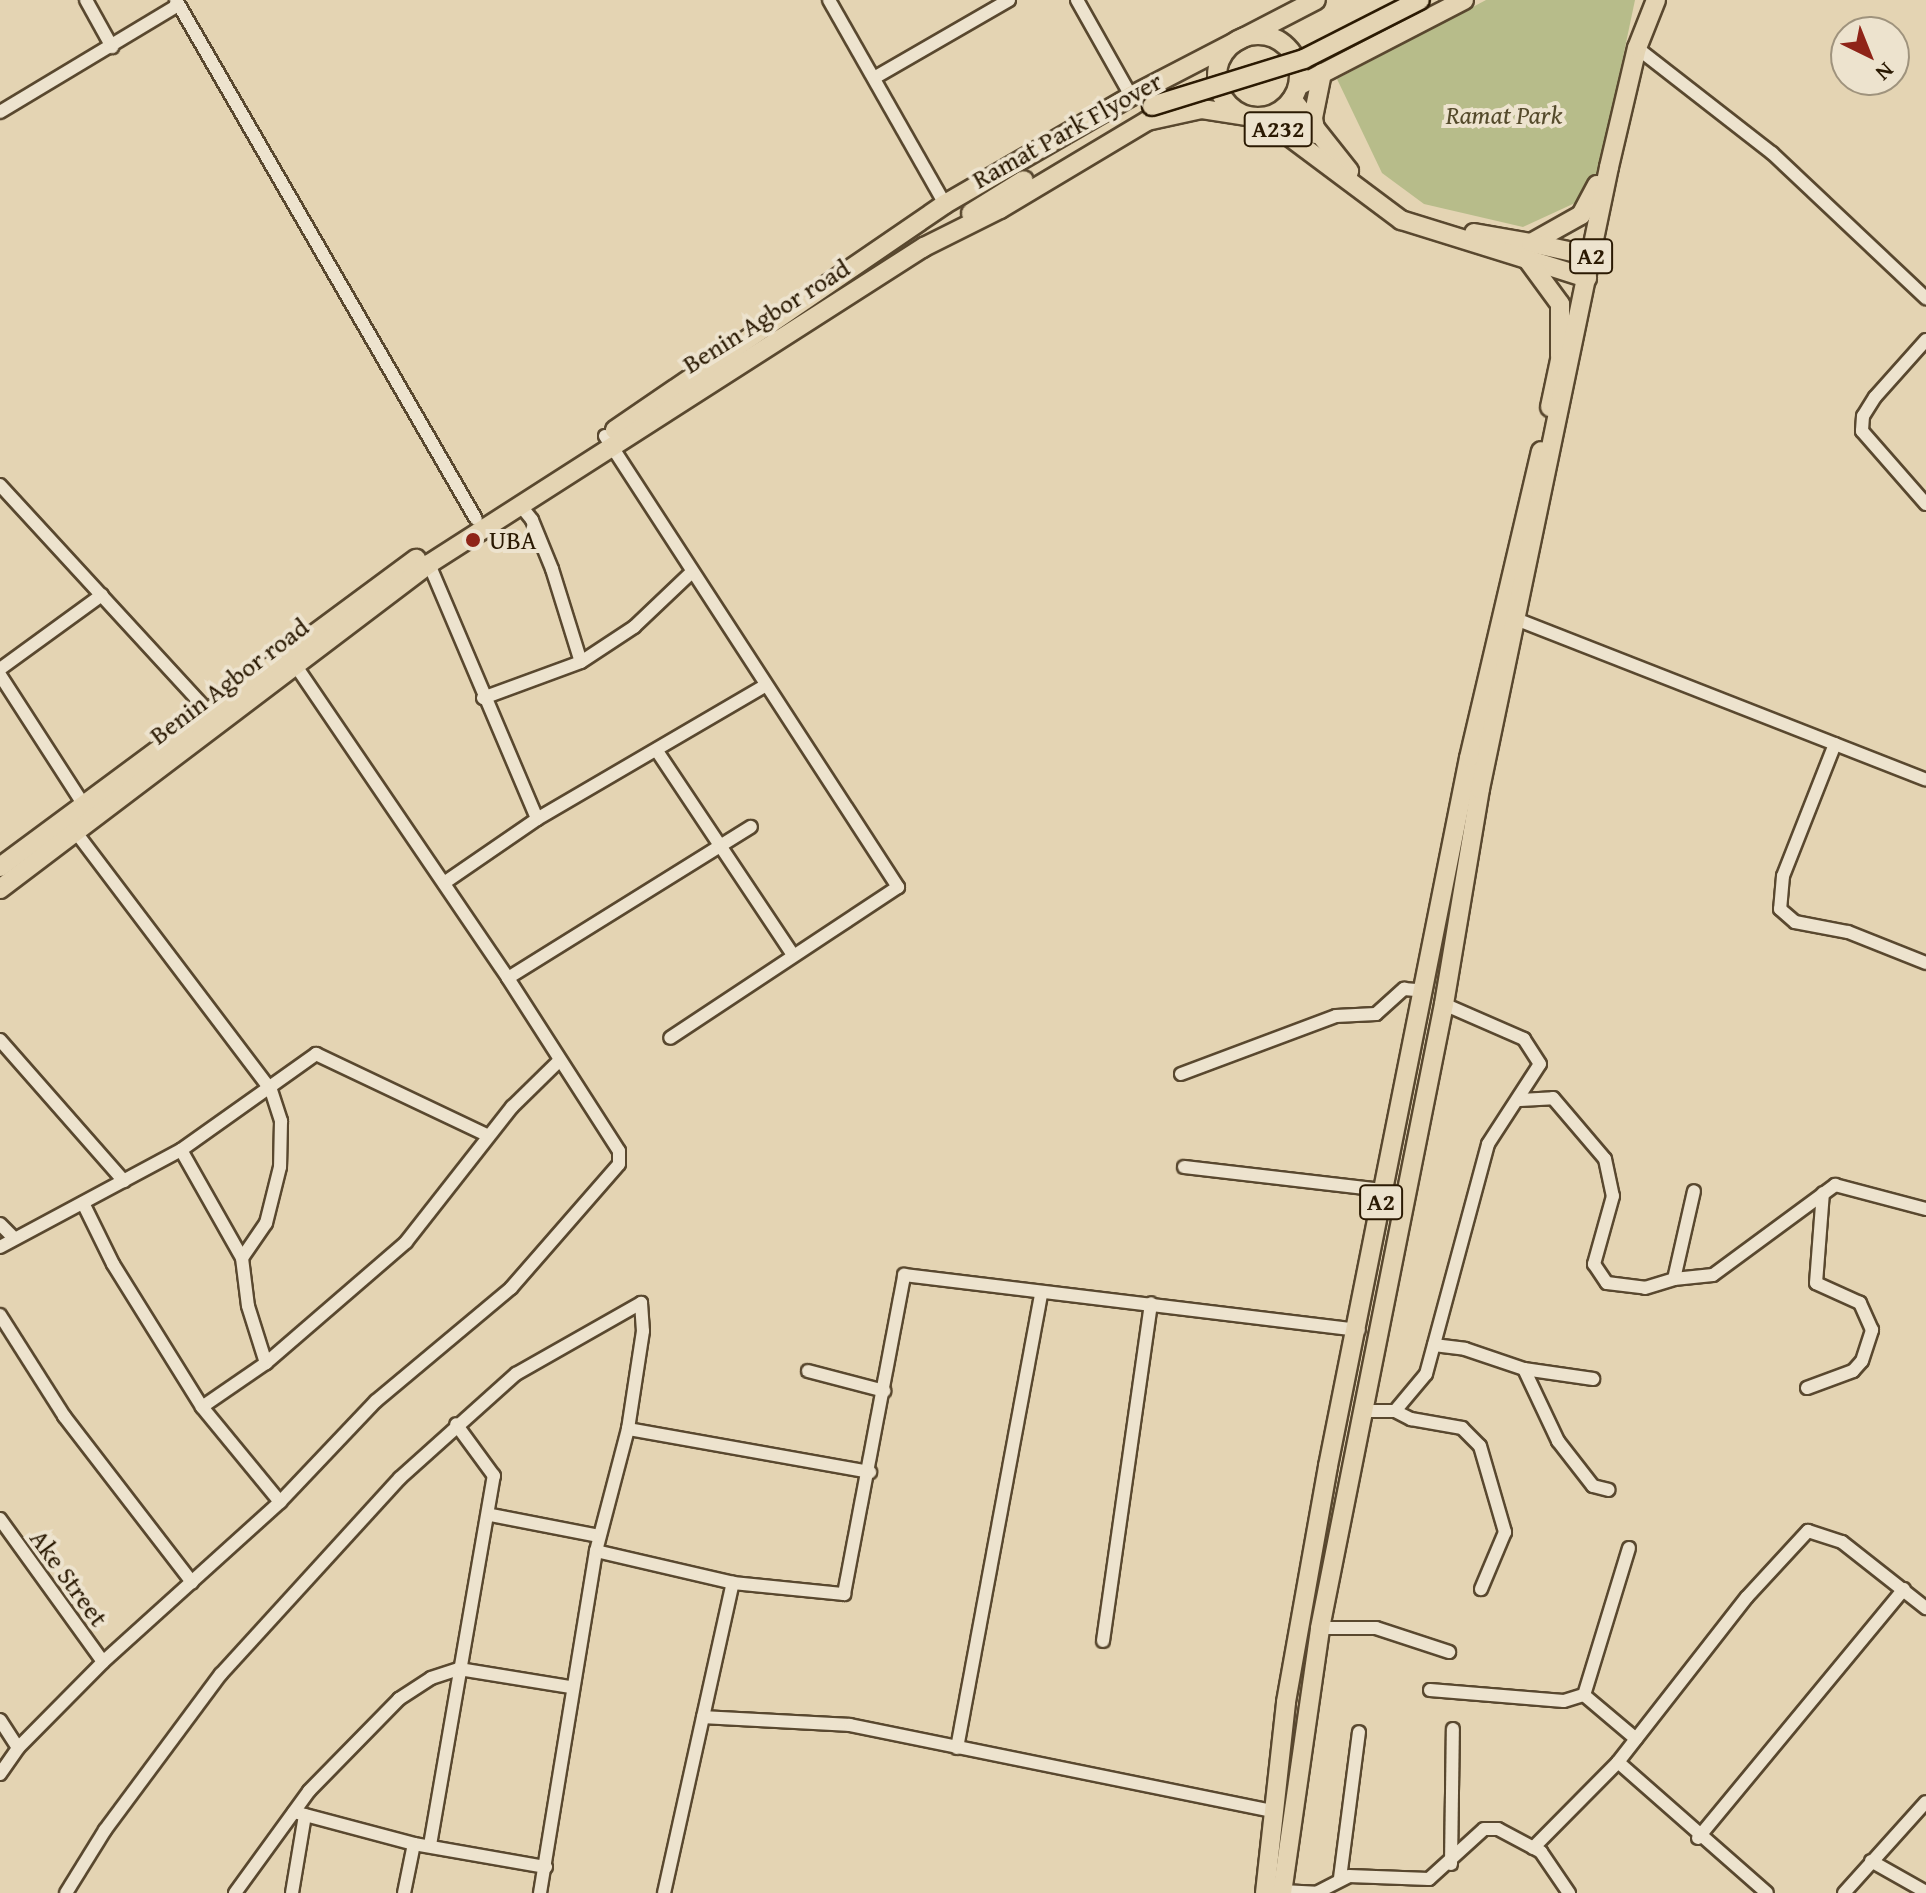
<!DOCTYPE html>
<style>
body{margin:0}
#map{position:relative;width:1926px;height:1893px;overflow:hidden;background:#e4d4b3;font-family:"Gentium Book Plus",serif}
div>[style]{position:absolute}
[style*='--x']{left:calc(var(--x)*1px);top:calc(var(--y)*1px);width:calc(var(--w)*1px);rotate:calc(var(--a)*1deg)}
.green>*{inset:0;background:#b7bc8a}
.roads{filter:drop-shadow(2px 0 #59482f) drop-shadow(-2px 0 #59482f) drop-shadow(0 2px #59482f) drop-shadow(0 -2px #59482f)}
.minor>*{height:12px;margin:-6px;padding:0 6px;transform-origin:6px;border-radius:6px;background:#ede3ce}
.highway>*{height:18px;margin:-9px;padding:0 9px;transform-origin:9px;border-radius:9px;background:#e4d4b3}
.highway>.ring{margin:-9px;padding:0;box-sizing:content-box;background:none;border:18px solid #e4d4b3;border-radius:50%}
.bridges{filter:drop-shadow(2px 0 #2b1a03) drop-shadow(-2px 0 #2b1a03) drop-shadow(0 2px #2b1a03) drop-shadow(0 -2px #2b1a03)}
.highway-bridge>*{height:18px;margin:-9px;padding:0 9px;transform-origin:9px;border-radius:9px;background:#e4d4b3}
.dots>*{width:22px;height:22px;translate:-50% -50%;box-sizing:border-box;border:4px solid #ede3ce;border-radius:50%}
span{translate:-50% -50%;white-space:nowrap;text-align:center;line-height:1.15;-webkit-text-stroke:8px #ede3ce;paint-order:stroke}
.shield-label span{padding:2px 6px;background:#ede3ce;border:2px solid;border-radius:6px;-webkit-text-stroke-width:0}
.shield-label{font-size:24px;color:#2b1a03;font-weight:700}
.park-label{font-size:26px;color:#554b2c;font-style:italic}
.street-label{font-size:26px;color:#2b1a03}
.poi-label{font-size:26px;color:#2b1a03}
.left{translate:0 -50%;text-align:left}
.north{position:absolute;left:1830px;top:16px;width:80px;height:80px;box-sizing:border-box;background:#ede3ce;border:2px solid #9f937d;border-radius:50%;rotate:137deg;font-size:22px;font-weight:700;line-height:32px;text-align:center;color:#2b1a03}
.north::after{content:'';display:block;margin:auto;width:28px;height:36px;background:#8f2418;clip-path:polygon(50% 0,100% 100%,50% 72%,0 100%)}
</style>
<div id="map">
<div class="green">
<div style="clip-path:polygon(1486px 0,1635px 0,1599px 171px,1575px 203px,1523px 227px,1424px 204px,1382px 173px,1337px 79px)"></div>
</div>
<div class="roads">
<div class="minor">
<div style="--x:86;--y:0;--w:54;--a:61"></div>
<div style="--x:176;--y:0;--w:599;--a:59.97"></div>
<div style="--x:829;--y:0;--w:235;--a:60.4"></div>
<div style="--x:1077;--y:0;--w:110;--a:60.6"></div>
<div style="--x:1637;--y:48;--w:171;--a:37.9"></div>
<div style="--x:1772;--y:153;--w:212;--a:43.3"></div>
<div style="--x:874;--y:78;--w:156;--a:-30"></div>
<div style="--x:0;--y:112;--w:208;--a:-31"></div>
<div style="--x:1926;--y:340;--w:76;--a:131.8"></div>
<div style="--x:1875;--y:397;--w:22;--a:122"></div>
<div style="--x:1863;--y:416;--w:15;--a:94"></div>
<div style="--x:1862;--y:431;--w:97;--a:48.8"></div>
<div style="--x:605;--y:436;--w:538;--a:56.99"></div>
<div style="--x:898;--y:887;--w:273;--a:146.5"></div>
<div style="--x:0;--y:485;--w:306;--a:47.4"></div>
<div style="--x:520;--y:505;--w:19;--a:51"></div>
<div style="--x:532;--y:520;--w:53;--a:67.8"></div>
<div style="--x:552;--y:569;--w:97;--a:72.7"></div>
<div style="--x:429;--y:564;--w:277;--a:67"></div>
<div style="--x:1516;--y:619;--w:440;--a:21.4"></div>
<div style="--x:0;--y:669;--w:126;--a:-36"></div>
<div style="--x:0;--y:675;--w:153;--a:57.2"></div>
<div style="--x:483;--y:698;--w:104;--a:-20.2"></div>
<div style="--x:581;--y:662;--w:64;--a:-33.4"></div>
<div style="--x:634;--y:627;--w:80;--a:-43.5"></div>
<div style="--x:1835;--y:744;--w:142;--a:111.5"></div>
<div style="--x:1783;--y:876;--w:33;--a:95"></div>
<div style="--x:1780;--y:909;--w:20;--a:41"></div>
<div style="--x:1795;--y:922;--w:54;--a:10.7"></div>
<div style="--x:1848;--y:932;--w:84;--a:21.7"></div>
<div style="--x:657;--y:751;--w:245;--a:56.3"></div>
<div style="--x:75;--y:831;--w:325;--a:52.9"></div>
<div style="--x:271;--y:1090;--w:33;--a:72"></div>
<div style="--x:281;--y:1121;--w:46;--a:91.2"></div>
<div style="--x:280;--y:1167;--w:58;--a:104"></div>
<div style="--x:266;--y:1223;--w:42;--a:124.4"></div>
<div style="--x:444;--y:883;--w:113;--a:-34.5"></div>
<div style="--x:537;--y:819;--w:264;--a:-30.3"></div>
<div style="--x:508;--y:978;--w:286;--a:-31.9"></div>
<div style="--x:0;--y:1040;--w:188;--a:48.7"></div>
<div style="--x:1181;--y:1074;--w:165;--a:-20.5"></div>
<div style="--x:1336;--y:1016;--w:40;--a:-2.9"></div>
<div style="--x:1376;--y:1014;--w:38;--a:-42"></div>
<div style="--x:1404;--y:989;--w:21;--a:5"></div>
<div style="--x:1520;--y:1100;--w:33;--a:-3"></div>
<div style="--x:1553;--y:1098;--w:80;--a:49.6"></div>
<div style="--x:1605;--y:1159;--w:38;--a:78"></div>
<div style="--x:1613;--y:1196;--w:71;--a:105.6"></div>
<div style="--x:1594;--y:1264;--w:23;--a:56"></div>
<div style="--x:1607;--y:1283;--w:38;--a:7"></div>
<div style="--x:1645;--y:1288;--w:30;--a:-17"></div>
<div style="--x:1674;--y:1279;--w:90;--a:-77.2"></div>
<div style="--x:181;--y:1150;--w:124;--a:60.5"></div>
<div style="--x:242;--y:1258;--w:48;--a:82.9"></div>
<div style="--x:248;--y:1306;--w:60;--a:72.5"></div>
<div style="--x:1184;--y:1167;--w:200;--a:6.6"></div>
<div style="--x:83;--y:1203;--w:68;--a:63.8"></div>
<div style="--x:113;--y:1264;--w:168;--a:58.1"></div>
<div style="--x:202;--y:1407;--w:123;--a:50.6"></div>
<div style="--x:0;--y:1224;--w:20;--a:45"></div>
<div style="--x:0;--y:1247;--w:205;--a:-28.2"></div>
<div style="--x:181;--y:1150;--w:166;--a:-35.4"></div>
<div style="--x:316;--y:1054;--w:191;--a:25.4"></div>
<div style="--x:1674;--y:1279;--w:39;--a:-6"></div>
<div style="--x:1713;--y:1275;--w:152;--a:-36.4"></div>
<div style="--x:1835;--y:1185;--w:94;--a:14.8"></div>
<div style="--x:0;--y:1315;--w:120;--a:57.6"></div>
<div style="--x:64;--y:1416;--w:210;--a:52.4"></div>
<div style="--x:1434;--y:1345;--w:31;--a:7"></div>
<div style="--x:1465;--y:1349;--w:62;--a:18.7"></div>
<div style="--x:1524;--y:1369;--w:70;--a:8.2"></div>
<div style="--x:1524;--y:1369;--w:80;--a:64.7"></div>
<div style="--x:1558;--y:1441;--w:57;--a:52.1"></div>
<div style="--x:1593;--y:1486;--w:16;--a:14"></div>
<div style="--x:808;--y:1371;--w:79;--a:14.7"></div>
<div style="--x:1807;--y:1388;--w:49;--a:-20.3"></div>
<div style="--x:1853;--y:1371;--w:13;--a:-48"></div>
<div style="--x:1862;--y:1361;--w:33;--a:-72"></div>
<div style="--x:1872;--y:1330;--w:30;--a:-114"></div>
<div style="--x:1860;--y:1303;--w:48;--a:-155.6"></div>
<div style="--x:1816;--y:1283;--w:90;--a:-85.6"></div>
<div style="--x:202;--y:1407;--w:78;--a:-34.5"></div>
<div style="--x:266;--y:1363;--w:185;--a:-40.8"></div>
<div style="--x:406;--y:1242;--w:172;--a:-51.9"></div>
<div style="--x:512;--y:1107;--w:64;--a:-44.4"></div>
<div style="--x:1361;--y:1411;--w:34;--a:0"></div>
<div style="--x:1395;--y:1411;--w:48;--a:-50"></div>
<div style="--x:1426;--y:1374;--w:238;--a:-74.9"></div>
<div style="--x:1488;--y:1144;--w:95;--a:-57"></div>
<div style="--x:1540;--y:1064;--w:30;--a:-123"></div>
<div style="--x:1524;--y:1039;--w:87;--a:-156.4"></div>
<div style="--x:1395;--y:1411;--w:18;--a:27"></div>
<div style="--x:1411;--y:1419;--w:52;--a:10"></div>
<div style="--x:1462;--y:1428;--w:25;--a:45"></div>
<div style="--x:1480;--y:1446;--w:90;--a:73.8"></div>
<div style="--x:1505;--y:1532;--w:62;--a:112.8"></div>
<div style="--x:628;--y:1429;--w:246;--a:10.1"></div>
<div style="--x:491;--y:1515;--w:110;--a:11"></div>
<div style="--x:0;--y:1519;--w:176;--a:54.2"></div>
<div style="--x:1629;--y:1548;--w:154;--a:107"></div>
<div style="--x:1584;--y:1695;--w:68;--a:40.2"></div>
<div style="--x:596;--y:1551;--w:141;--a:13.1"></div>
<div style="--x:733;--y:1583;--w:112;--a:5.7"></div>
<div style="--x:844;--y:1594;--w:325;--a:-79.3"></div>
<div style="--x:904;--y:1275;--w:458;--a:6.9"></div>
<div style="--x:1320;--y:1628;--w:56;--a:0"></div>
<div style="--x:1376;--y:1628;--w:77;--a:18.2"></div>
<div style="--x:1103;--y:1641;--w:341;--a:-81.9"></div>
<div style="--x:1430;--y:1690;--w:134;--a:4.7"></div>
<div style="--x:1564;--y:1701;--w:21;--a:-17"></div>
<div style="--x:703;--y:1717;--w:147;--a:3.1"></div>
<div style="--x:850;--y:1725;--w:433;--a:11.5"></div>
<div style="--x:0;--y:1720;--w:33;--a:57"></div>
<div style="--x:957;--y:1748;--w:463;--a:-79.5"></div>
<div style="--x:1618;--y:1762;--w:198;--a:41.3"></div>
<div style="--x:0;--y:1774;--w:32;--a:-55"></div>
<div style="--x:18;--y:1748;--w:121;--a:-45.3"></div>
<div style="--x:103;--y:1662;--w:239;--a:-42.1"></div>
<div style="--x:280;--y:1502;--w:139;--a:-46.5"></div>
<div style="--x:376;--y:1401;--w:176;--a:-39.9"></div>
<div style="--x:511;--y:1288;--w:164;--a:-48.9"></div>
<div style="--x:619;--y:1164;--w:13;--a:-90"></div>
<div style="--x:619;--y:1151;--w:206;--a:-122.7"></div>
<div style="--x:508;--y:978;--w:381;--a:-124.2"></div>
<div style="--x:294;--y:1812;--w:124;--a:14.9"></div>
<div style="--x:414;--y:1844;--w:134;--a:9.9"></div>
<div style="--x:1698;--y:1838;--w:323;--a:-50.4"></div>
<div style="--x:430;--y:1845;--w:375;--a:-80.2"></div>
<div style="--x:494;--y:1476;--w:64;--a:-126.2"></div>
<div style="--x:1533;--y:1848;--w:121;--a:-45.3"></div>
<div style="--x:1618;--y:1762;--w:209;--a:-52"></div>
<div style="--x:1747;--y:1597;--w:90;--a:-47.3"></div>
<div style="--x:1808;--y:1531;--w:36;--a:18"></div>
<div style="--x:1842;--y:1542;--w:107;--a:38.2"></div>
<div style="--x:1871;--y:1861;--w:63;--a:29.4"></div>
<div style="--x:1451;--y:1864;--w:135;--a:-89.2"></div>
<div style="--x:1340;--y:1878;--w:147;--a:-82.6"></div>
<div style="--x:1282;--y:1891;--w:34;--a:3"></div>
<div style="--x:1316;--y:1893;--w:37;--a:-27"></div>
<div style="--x:1349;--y:1876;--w:80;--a:2.1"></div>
<div style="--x:1429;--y:1879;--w:74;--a:-42.3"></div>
<div style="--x:1484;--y:1829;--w:14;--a:0"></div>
<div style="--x:1498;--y:1829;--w:49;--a:28.1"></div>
<div style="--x:1541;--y:1852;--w:50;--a:55.7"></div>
<div style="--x:66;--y:1893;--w:74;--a:-58.2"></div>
<div style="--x:105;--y:1830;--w:194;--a:-53.4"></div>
<div style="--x:221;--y:1674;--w:265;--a:-47.6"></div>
<div style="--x:400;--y:1478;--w:156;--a:-41.9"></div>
<div style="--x:516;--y:1374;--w:144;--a:-29.6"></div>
<div style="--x:641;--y:1303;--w:28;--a:86"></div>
<div style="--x:643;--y:1331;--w:99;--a:98.7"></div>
<div style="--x:628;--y:1429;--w:126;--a:104.7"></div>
<div style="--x:596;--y:1551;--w:347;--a:99.3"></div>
<div style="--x:235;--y:1893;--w:126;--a:-54"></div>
<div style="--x:309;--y:1791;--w:129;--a:-45.6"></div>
<div style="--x:399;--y:1699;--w:38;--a:-33"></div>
<div style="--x:431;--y:1678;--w:29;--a:-18"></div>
<div style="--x:459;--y:1669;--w:112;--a:9.2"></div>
<div style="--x:292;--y:1893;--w:79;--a:-80.5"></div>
<div style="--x:404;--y:1893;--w:50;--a:-78.5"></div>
<div style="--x:664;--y:1893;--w:318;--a:-77.5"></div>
<div style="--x:1844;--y:1893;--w:122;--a:-48"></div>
</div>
<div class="highway">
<div class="ring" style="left:1217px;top:35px;width:64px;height:64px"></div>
<div style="--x:1298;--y:86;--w:187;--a:-27.4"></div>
<div style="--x:1292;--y:99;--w:92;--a:51.6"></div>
<div style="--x:1316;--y:134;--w:16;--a:-101"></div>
<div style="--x:1313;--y:118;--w:46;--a:-78.7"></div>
<div style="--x:971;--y:213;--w:62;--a:-31.9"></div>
<div style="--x:1474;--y:233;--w:58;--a:10"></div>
<div style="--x:1531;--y:243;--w:57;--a:-29.2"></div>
<div style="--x:1581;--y:215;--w:34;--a:-62"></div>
<div style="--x:1531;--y:243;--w:61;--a:12.2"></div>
<div style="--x:1530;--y:260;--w:60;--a:17.5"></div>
<div style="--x:1550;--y:407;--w:62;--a:-78"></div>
<div style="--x:615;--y:430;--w:400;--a:-34.4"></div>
<div style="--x:945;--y:204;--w:215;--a:-30.1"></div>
<div style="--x:1131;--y:96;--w:208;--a:-27.4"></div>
<div style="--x:0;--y:867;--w:518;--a:-36.52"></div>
<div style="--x:0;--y:889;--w:538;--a:-37.15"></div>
<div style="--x:429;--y:564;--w:588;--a:-32.64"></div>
<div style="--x:924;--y:247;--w:85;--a:-26.6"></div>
<div style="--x:1000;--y:209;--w:171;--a:-30.9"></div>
<div style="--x:1147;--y:121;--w:56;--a:-12.3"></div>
<div style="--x:1202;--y:109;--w:52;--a:8.9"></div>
<div style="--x:1253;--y:117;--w:32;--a:26"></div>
<div style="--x:1282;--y:131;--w:149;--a:36.8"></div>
<div style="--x:1401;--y:220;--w:132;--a:17.2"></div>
<div style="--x:1527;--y:259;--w:56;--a:53.7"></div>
<div style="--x:1560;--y:304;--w:52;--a:90"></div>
<div style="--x:1265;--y:1893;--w:192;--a:-83.7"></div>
<div style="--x:1286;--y:1702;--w:240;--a:-79.9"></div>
<div style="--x:1328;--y:1466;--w:722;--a:-78.74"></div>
<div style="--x:1469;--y:758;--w:315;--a:-76.8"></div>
<div style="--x:1282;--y:1893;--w:268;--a:-81.8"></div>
<div style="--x:1320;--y:1628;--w:636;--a:-78.76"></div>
<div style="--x:1444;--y:1004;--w:218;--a:-80.5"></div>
<div style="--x:1480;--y:789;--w:635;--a:-78.28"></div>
<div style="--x:1609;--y:167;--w:122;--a:-76.8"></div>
<div style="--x:1637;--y:48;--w:52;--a:-68.4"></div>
</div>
</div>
<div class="bridges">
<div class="highway-bridge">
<div style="--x:1152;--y:106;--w:159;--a:-17.2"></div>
<div style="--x:1304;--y:59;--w:130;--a:-27"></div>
</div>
</div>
<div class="dots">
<div style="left:473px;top:540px;background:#8f2418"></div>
</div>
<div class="shield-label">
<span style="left:1278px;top:129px">A232</span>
<span style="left:1591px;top:256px">A2</span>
<span style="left:1381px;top:1202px">A2</span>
</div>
<div class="park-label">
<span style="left:1504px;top:115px">Ramat Park</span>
</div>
<div class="street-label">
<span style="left:1067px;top:130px;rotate:-29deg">Ramat Park Flyover</span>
<span style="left:766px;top:316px;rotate:-32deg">Benin Agbor road</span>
<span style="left:229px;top:681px;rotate:-37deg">Benin Agbor road</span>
<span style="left:69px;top:1578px;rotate:54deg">Ake Street</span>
</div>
<div class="poi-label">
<span class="left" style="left:489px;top:540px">UBA</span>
</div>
<div class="north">N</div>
</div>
